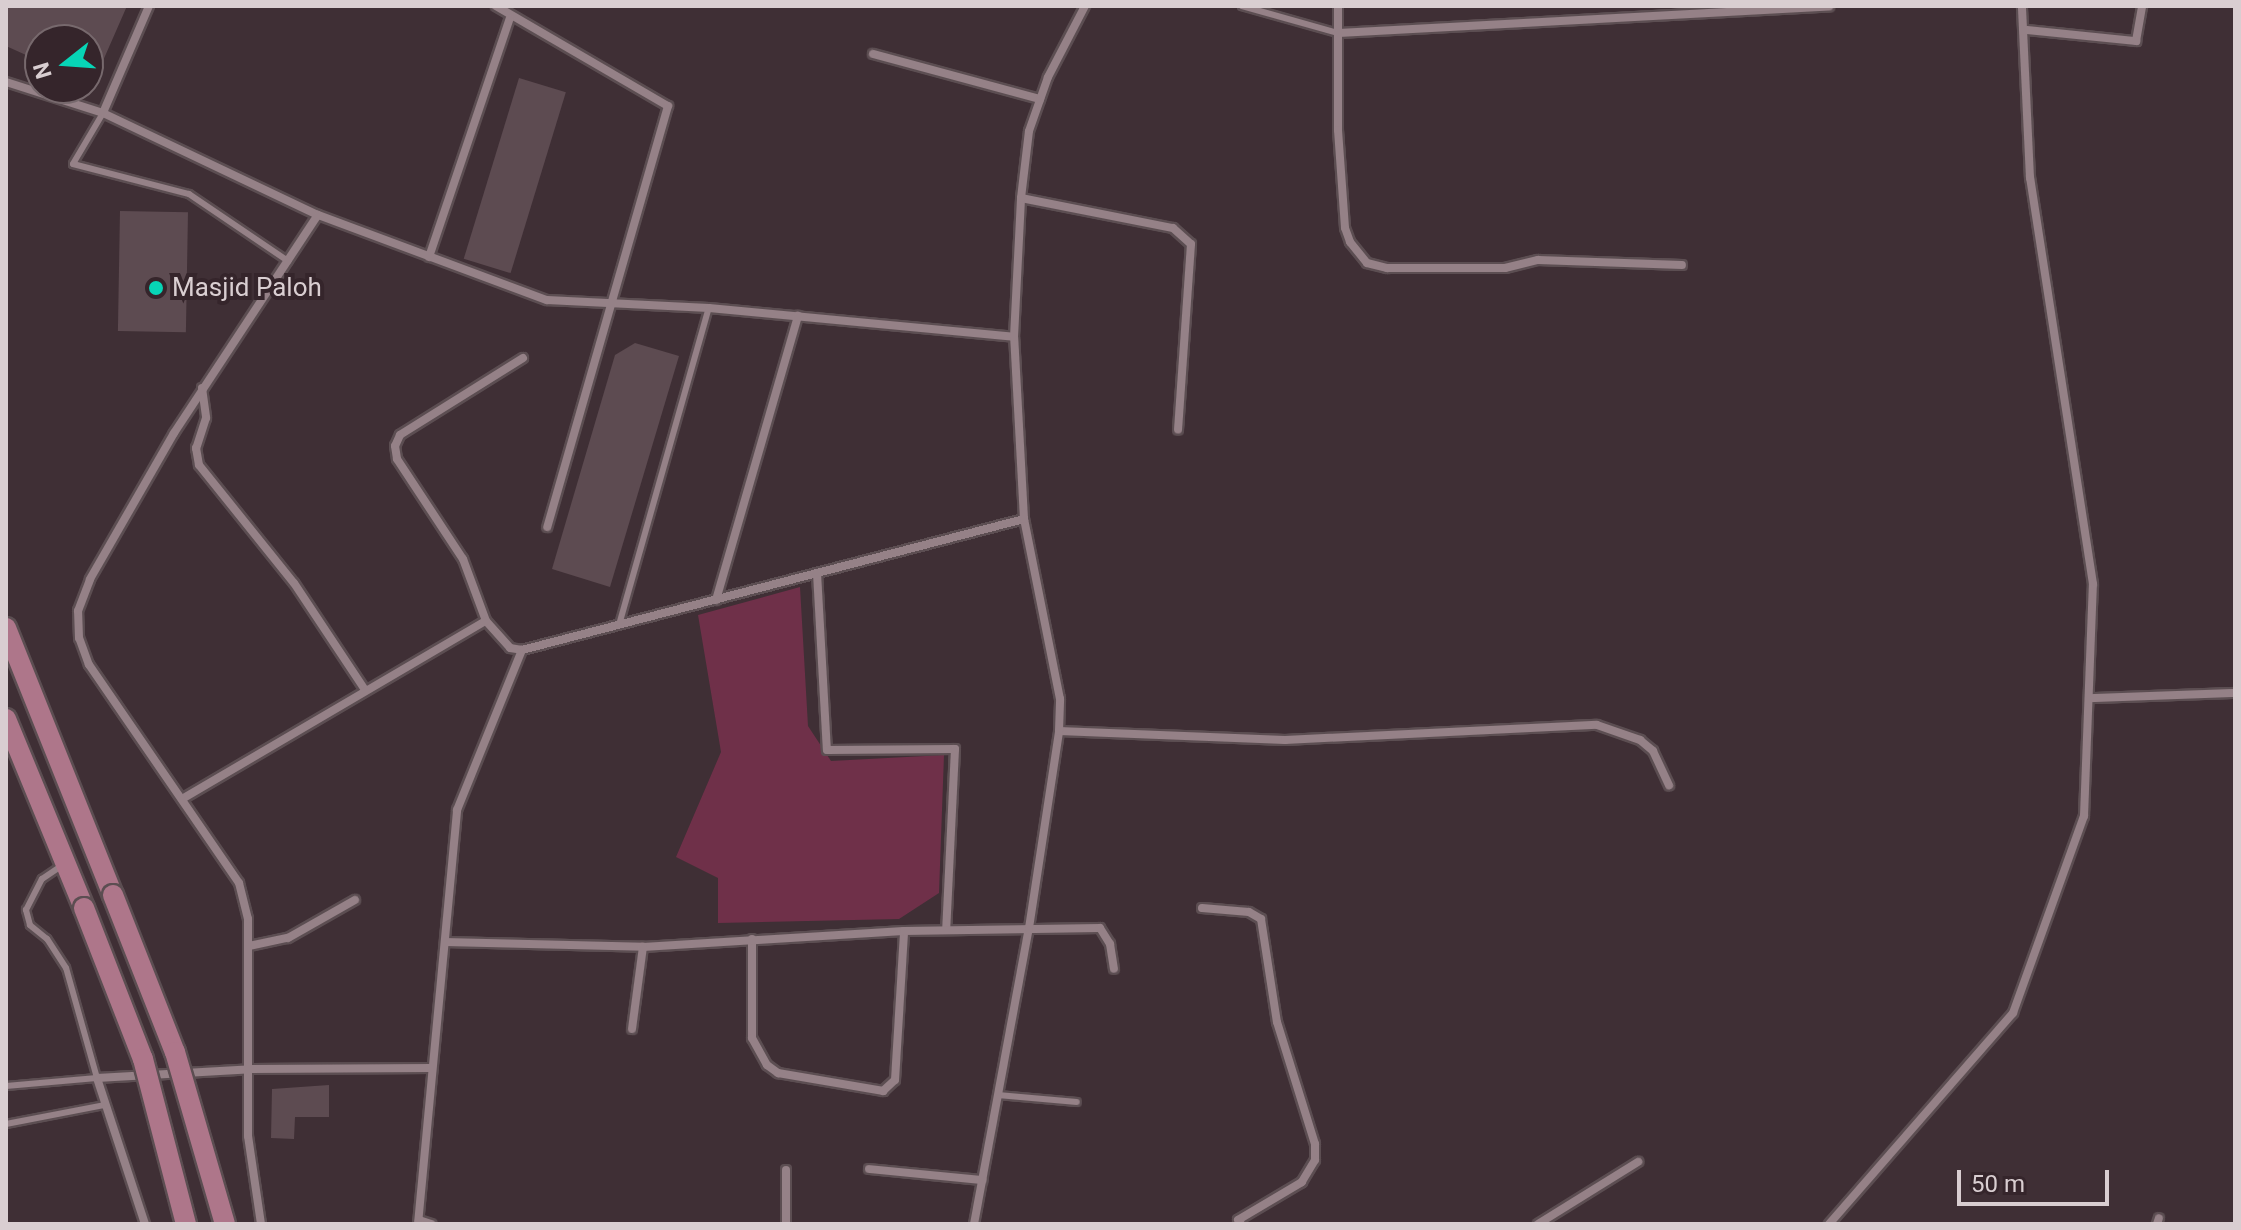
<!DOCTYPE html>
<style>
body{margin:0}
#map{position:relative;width:2241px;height:1230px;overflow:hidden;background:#3f2f35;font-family:Roboto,sans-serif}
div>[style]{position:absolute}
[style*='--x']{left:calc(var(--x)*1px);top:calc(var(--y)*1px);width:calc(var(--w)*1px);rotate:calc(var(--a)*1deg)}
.green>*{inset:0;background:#6f3049}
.building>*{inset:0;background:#5d4b51;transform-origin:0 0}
.roads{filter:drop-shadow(2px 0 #5c4e52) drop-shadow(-2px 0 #5c4e52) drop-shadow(0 2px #5c4e52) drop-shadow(0 -2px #5c4e52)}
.service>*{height:6px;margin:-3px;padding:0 3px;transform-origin:3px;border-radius:3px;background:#958187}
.minor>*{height:8px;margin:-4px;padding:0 4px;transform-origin:4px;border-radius:4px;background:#958187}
.primary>*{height:20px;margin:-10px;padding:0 10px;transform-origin:10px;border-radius:10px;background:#ae768a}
.bridges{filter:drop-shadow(2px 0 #5c4e52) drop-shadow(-2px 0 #5c4e52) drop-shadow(0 2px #5c4e52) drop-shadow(0 -2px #5c4e52)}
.primary-bridge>*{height:20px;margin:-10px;padding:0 10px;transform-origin:10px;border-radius:10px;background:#ae768a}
.dots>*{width:22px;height:22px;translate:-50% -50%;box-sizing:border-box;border:4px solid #35252b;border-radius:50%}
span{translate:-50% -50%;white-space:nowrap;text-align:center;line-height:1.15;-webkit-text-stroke:8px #35252b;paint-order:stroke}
.poi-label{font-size:26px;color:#d9ced1}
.left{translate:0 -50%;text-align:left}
.frame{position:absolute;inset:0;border:8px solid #d9ced1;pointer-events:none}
.north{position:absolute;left:24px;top:24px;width:80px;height:80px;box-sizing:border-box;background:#35252b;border:2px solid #77696d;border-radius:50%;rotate:253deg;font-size:22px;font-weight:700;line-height:32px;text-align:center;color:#d9ced1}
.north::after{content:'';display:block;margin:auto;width:28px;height:36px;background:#07d5b6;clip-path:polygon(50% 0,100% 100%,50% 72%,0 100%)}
.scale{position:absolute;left:1957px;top:1170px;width:152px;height:36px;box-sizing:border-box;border:4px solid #d9ced1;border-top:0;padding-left:10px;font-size:24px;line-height:28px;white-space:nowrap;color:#d9ced1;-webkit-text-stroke:6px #35252b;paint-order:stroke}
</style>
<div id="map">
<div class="green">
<div style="clip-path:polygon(800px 587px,808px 726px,831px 761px,944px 755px,939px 893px,899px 919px,718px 923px,718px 878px,676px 857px,721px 752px,698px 615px)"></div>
</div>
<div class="building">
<div style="clip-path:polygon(6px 6px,127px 6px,88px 95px,88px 40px,32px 40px,26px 55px,6px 46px)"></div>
<div style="left:519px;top:78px;width:49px;height:189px;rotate:17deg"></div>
<div style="left:120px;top:211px;width:68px;height:120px;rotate:1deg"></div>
<div style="clip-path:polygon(635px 343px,679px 356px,610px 587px,552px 569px,615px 355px)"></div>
<div style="clip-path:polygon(329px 1085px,329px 1117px,295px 1117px,294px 1139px,271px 1138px,272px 1089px)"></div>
</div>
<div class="roads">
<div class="service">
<div style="--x:1242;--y:6;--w:100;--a:15.7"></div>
<div style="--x:103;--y:113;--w:59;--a:120.5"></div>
<div style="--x:73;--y:164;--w:120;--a:14.5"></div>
<div style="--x:189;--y:194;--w:120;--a:34.1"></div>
<div style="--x:619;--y:625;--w:330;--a:-74.2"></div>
<div style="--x:6;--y:1086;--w:91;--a:-5"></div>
<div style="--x:97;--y:1078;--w:114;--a:-105.7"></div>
<div style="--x:66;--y:968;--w:35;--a:-123"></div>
<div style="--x:47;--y:939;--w:22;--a:-141"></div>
<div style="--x:30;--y:925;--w:16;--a:-105"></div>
<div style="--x:26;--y:910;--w:35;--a:-63"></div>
<div style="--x:42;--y:879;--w:25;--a:-34"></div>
<div style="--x:998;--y:1095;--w:79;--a:5.1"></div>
<div style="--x:6;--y:1124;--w:101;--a:-10.9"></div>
</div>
<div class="minor">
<div style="--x:149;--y:6;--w:116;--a:113.3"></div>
<div style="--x:103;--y:113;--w:238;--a:25.4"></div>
<div style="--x:318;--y:215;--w:244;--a:20.4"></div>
<div style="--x:547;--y:300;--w:162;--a:2.8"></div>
<div style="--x:709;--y:308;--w:306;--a:5.4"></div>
<div style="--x:496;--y:6;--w:199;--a:30.2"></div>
<div style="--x:668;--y:106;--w:438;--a:106"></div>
<div style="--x:1338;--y:6;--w:124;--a:90"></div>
<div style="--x:1338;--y:130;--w:98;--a:85.9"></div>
<div style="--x:1345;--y:228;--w:15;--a:70"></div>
<div style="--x:1350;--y:242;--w:27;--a:51"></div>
<div style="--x:1367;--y:263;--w:21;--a:14"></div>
<div style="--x:1387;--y:268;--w:118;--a:0"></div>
<div style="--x:1505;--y:268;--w:34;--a:-14"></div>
<div style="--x:1538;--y:260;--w:144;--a:2"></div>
<div style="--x:2027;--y:30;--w:110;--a:5.8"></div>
<div style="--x:2136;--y:41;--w:36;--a:-80"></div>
<div style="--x:1338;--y:33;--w:492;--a:-3.1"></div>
<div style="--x:873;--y:54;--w:173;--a:15.1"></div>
<div style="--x:6;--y:82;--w:102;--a:17.7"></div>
<div style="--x:1021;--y:198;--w:155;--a:11.2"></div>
<div style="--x:1173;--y:228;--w:24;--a:42"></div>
<div style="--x:1191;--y:244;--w:186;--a:94"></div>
<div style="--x:429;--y:257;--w:252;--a:-71.3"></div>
<div style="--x:523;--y:358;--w:145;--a:148"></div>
<div style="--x:400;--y:435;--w:12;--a:114"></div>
<div style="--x:395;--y:446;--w:13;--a:81"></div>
<div style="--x:397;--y:459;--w:120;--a:56.6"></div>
<div style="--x:463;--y:559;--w:66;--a:69.6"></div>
<div style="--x:486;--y:621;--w:36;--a:48"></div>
<div style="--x:510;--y:648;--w:12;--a:9"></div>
<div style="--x:522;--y:650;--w:519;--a:-14.63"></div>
<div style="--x:202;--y:388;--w:30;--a:82"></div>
<div style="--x:206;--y:418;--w:32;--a:108"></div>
<div style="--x:196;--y:448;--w:17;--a:80"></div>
<div style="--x:199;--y:465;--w:151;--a:51.2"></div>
<div style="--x:294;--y:583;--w:128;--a:56.4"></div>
<div style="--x:817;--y:573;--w:177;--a:86.8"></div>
<div style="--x:827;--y:750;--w:128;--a:-0.4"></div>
<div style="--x:955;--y:749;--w:181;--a:92.8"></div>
<div style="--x:716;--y:600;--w:296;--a:-73.9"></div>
<div style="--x:2092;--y:698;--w:143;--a:-2"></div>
<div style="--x:1059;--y:731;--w:226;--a:2.3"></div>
<div style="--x:1285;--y:740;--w:312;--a:-2.8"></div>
<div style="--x:1597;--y:725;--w:46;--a:19.2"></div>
<div style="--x:1640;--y:740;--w:17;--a:40"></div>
<div style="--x:1653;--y:751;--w:38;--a:65"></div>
<div style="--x:182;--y:799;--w:352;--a:-30.4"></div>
<div style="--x:1202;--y:908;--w:47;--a:4.9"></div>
<div style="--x:1249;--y:912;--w:14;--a:30"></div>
<div style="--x:1261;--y:919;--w:104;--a:81.2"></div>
<div style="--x:1277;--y:1022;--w:128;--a:72.7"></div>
<div style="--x:1315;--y:1144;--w:16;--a:90"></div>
<div style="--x:1315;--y:1160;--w:26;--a:121"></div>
<div style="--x:1302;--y:1182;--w:74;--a:149.3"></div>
<div style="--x:1238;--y:1220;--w:5;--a:53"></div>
<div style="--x:752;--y:939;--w:99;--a:90"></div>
<div style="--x:752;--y:1038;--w:31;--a:61"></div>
<div style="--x:767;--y:1065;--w:14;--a:36"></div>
<div style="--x:778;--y:1073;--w:107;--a:9.7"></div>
<div style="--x:883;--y:1091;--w:16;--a:-43"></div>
<div style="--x:895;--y:1080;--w:149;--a:-86.5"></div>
<div style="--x:445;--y:942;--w:198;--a:1.4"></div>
<div style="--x:643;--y:947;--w:261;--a:-3.5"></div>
<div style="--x:904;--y:931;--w:196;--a:-0.9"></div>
<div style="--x:1100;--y:928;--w:19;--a:58"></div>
<div style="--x:1110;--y:944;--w:25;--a:81"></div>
<div style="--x:249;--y:946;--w:40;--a:-12"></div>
<div style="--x:288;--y:938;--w:77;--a:-29.6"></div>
<div style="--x:632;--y:1029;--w:83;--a:-82.4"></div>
<div style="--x:869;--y:1169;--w:114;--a:5.6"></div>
<div style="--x:419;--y:1220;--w:13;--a:18"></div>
<div style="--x:145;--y:1224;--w:154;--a:-108.2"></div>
<div style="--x:97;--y:1078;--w:154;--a:-3.3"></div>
<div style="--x:251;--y:1069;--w:181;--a:-0.3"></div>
<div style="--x:261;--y:1224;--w:89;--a:-98.4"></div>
<div style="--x:248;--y:1136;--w:217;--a:-90"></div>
<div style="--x:248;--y:919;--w:37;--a:-104"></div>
<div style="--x:239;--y:883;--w:265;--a:-124.5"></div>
<div style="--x:89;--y:665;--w:29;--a:-110"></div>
<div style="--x:79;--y:638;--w:27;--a:-92"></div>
<div style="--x:78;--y:611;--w:34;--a:-69"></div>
<div style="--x:90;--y:579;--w:168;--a:-60.1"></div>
<div style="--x:174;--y:433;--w:261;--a:-56.6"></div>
<div style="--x:418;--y:1224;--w:416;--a:-84.6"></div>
<div style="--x:457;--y:810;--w:173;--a:-67.9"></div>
<div style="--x:786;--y:1224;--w:54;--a:-90"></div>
<div style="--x:974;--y:1224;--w:301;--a:-79.5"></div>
<div style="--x:1029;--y:928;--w:199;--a:-81.3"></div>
<div style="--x:1059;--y:731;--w:32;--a:-88"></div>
<div style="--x:1060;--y:699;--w:184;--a:-101.3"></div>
<div style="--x:1024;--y:519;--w:182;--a:-93.1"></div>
<div style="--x:1014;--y:337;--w:139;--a:-87.1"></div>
<div style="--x:1021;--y:198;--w:67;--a:-83.2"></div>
<div style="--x:1029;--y:131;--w:57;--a:-70.6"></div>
<div style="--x:1048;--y:77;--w:80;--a:-62.5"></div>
<div style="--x:1538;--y:1224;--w:118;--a:-31.8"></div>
<div style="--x:1829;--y:1224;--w:280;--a:-48.9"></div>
<div style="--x:2013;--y:1013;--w:209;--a:-70.2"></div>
<div style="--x:2084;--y:816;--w:232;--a:-87.8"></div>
<div style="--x:2093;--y:584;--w:411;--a:-98.8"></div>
<div style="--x:2030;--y:178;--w:172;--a:-92.7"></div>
<div style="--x:2157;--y:1224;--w:6;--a:-72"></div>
</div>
<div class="primary">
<div style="--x:6;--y:628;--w:288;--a:68.2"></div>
<div style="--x:6;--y:719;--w:204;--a:67.6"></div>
</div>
</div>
<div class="bridges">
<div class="primary-bridge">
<div style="--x:113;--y:895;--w:169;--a:68.5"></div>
<div style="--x:175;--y:1052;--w:179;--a:73.8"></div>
<div style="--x:84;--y:908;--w:162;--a:68.7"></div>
<div style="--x:143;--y:1059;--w:171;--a:75.4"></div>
</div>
</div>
<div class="dots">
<div style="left:156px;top:288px;background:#07d5b6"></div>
</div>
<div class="poi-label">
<span class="left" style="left:172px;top:288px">Masjid Paloh</span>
</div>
<div class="frame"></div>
<div class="north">N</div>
<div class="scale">50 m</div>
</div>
